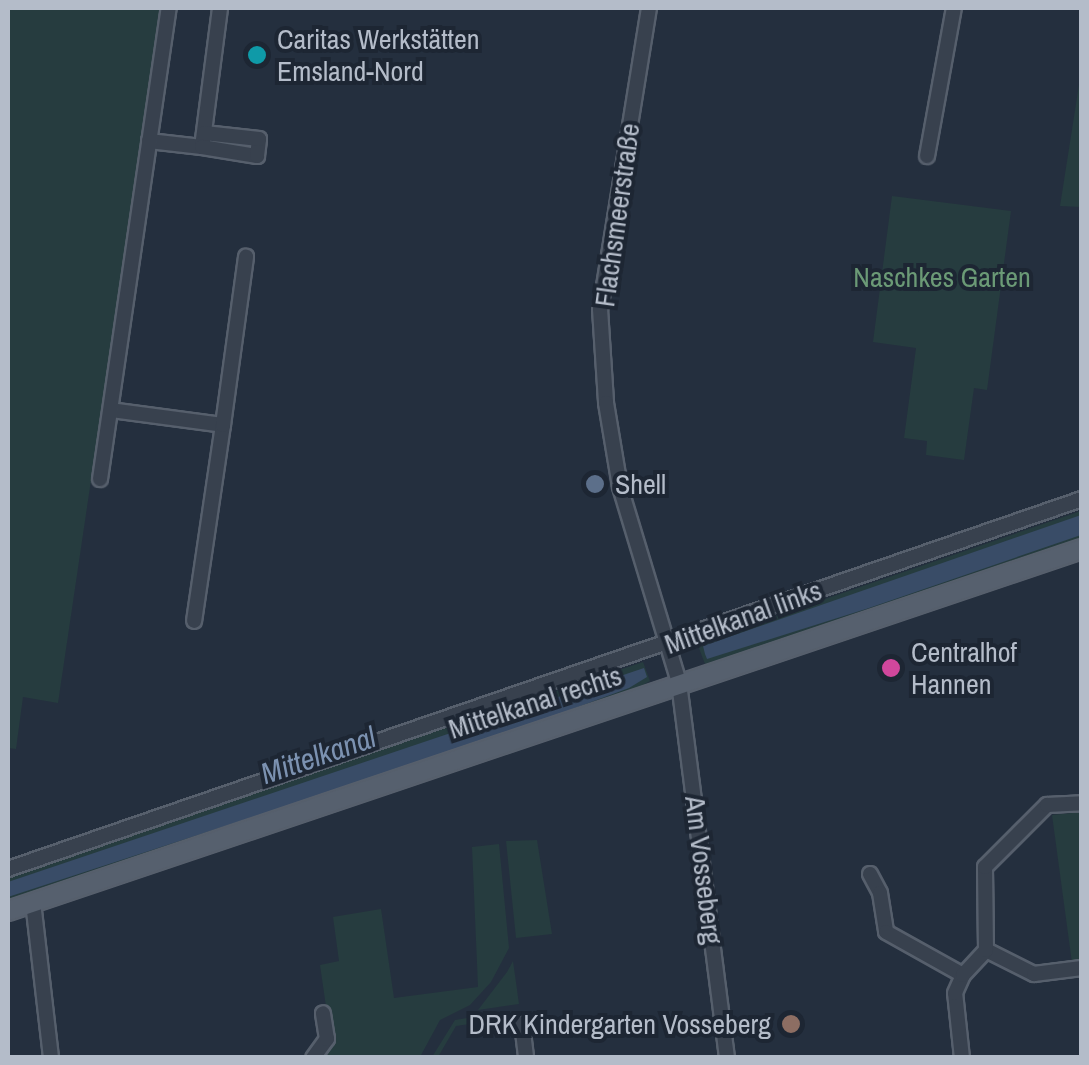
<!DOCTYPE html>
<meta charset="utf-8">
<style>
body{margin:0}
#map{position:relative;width:1089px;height:1065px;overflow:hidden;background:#242f3e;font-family:"Archivo Narrow",sans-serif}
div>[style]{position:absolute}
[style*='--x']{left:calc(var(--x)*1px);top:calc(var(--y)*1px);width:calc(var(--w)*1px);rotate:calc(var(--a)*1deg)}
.green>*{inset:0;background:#263c3f}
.water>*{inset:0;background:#394c67}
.roads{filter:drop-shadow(2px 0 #565f6c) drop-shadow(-2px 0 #565f6c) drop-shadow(0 2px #565f6c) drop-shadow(0 -2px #565f6c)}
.minor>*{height:14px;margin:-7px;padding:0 7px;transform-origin:7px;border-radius:7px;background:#38414e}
.major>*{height:18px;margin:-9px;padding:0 9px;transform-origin:9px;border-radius:9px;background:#56606e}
.dots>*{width:28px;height:28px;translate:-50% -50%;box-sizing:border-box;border:5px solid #1d2633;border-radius:50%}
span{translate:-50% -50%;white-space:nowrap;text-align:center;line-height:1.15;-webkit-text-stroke:8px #1d2633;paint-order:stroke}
.poi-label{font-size:28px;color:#b4bcc9}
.left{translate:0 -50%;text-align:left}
.right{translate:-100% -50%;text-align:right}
.street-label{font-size:28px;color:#b4bcc9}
.park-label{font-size:28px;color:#6b9a76}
.water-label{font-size:30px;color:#7c92b1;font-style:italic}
.frame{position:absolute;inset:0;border:10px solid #b4bcc9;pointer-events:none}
</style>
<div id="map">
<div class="green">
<div style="clip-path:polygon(8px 8px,161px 8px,58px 703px,23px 697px,16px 749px,8px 748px)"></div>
<div style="clip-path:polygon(1081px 72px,1081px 207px,1060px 206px)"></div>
<div style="clip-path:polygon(892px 196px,1011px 211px,987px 390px,974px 388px,964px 460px,926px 455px,927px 441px,904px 438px,916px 348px,873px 342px)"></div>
<div style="clip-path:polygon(1081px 511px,1081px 541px,705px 664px,697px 643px)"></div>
<div style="clip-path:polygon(643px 662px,650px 681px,643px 685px,518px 733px,8px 903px,8px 874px)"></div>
<div style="clip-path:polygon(1081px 812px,1081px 961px,1072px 963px,1052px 815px)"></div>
<div style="clip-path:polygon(537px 840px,552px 934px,516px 938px,506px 841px)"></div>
<div style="clip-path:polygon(499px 844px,509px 948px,491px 982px,470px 1005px,440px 1020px,420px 1057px,319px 1058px,331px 1041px,320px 965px,339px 961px,333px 917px,381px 909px,394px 998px,478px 987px,472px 847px)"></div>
<div style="clip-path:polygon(513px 961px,519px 1004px,478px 1010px,507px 972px)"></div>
<div style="clip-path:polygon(504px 1012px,504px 1019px,456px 1026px,438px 1057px,432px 1057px,455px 1020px)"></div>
</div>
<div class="water">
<div style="clip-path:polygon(1081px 515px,1081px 535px,866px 609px,707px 659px,705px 654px,703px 646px)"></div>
<div style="clip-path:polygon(644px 668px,647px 677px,629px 688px,489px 740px,8px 897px,8px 882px)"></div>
</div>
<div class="roads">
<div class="minor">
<div style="--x:649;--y:8;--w:305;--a:99.2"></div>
<div style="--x:600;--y:309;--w:94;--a:86.3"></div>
<div style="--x:606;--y:403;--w:85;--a:80.5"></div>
<div style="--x:620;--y:487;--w:205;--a:73.2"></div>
<div style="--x:679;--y:683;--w:378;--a:82.7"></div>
<div style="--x:149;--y:141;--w:53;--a:6.5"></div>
<div style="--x:202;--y:147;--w:140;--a:-82.6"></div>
<div style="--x:202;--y:147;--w:56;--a:9.3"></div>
<div style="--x:257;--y:156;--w:17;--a:-83"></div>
<div style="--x:259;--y:139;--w:55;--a:-173.8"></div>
<div style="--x:927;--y:156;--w:150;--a:-79.7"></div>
<div style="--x:111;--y:410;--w:113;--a:7.6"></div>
<div style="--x:223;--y:425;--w:198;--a:98.4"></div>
<div style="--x:223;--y:425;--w:170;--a:-82.2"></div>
<div style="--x:100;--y:479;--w:476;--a:-81.7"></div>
<div style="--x:8;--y:869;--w:1136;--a:-19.01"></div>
<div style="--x:870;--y:874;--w:21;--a:62"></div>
<div style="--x:880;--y:893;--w:39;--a:81"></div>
<div style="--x:886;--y:932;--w:88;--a:29.2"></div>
<div style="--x:33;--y:902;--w:157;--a:83.4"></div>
<div style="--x:986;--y:950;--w:54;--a:26.6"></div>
<div style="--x:1034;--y:974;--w:48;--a:-7.1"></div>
<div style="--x:522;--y:1024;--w:34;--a:83"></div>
<div style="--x:313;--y:1058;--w:24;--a:-54"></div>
<div style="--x:327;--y:1039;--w:26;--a:-99"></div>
<div style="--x:962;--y:1058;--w:65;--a:-96.1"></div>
<div style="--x:955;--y:993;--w:20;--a:-66"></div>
<div style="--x:963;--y:975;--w:34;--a:-47"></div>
<div style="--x:986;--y:950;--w:83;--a:-90.7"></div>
<div style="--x:985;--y:867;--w:88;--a:-45"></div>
<div style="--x:1047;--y:805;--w:35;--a:-3"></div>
</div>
<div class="major">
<div style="--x:8;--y:911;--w:1133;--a:-18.63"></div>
</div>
</div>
<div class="dots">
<div style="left:257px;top:55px;background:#0f9aa8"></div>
<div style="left:595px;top:484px;background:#5c6f8a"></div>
<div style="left:891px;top:668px;background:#d1479c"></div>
<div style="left:791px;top:1024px;background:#8d6e63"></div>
</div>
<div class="poi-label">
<span class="left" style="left:277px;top:55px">Caritas Werkstätten<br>Emsland-Nord</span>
<span class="left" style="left:615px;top:484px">Shell</span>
<span class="left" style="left:911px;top:668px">Centralhof<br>Hannen</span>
<span class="right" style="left:771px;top:1024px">DRK Kindergarten Vosseberg</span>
</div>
<div class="street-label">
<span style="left:617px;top:215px;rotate:-82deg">Flachsmeerstraße</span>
<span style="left:743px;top:617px;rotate:-20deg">Mittelkanal links</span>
<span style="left:535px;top:702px;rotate:-18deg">Mittelkanal rechts</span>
<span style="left:704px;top:870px;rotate:83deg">Am Vosseberg</span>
</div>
<div class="park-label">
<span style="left:942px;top:277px">Naschkes Garten</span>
</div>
<div class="water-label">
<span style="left:318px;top:755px;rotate:-19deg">Mittelkanal</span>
</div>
<div class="frame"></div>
</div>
